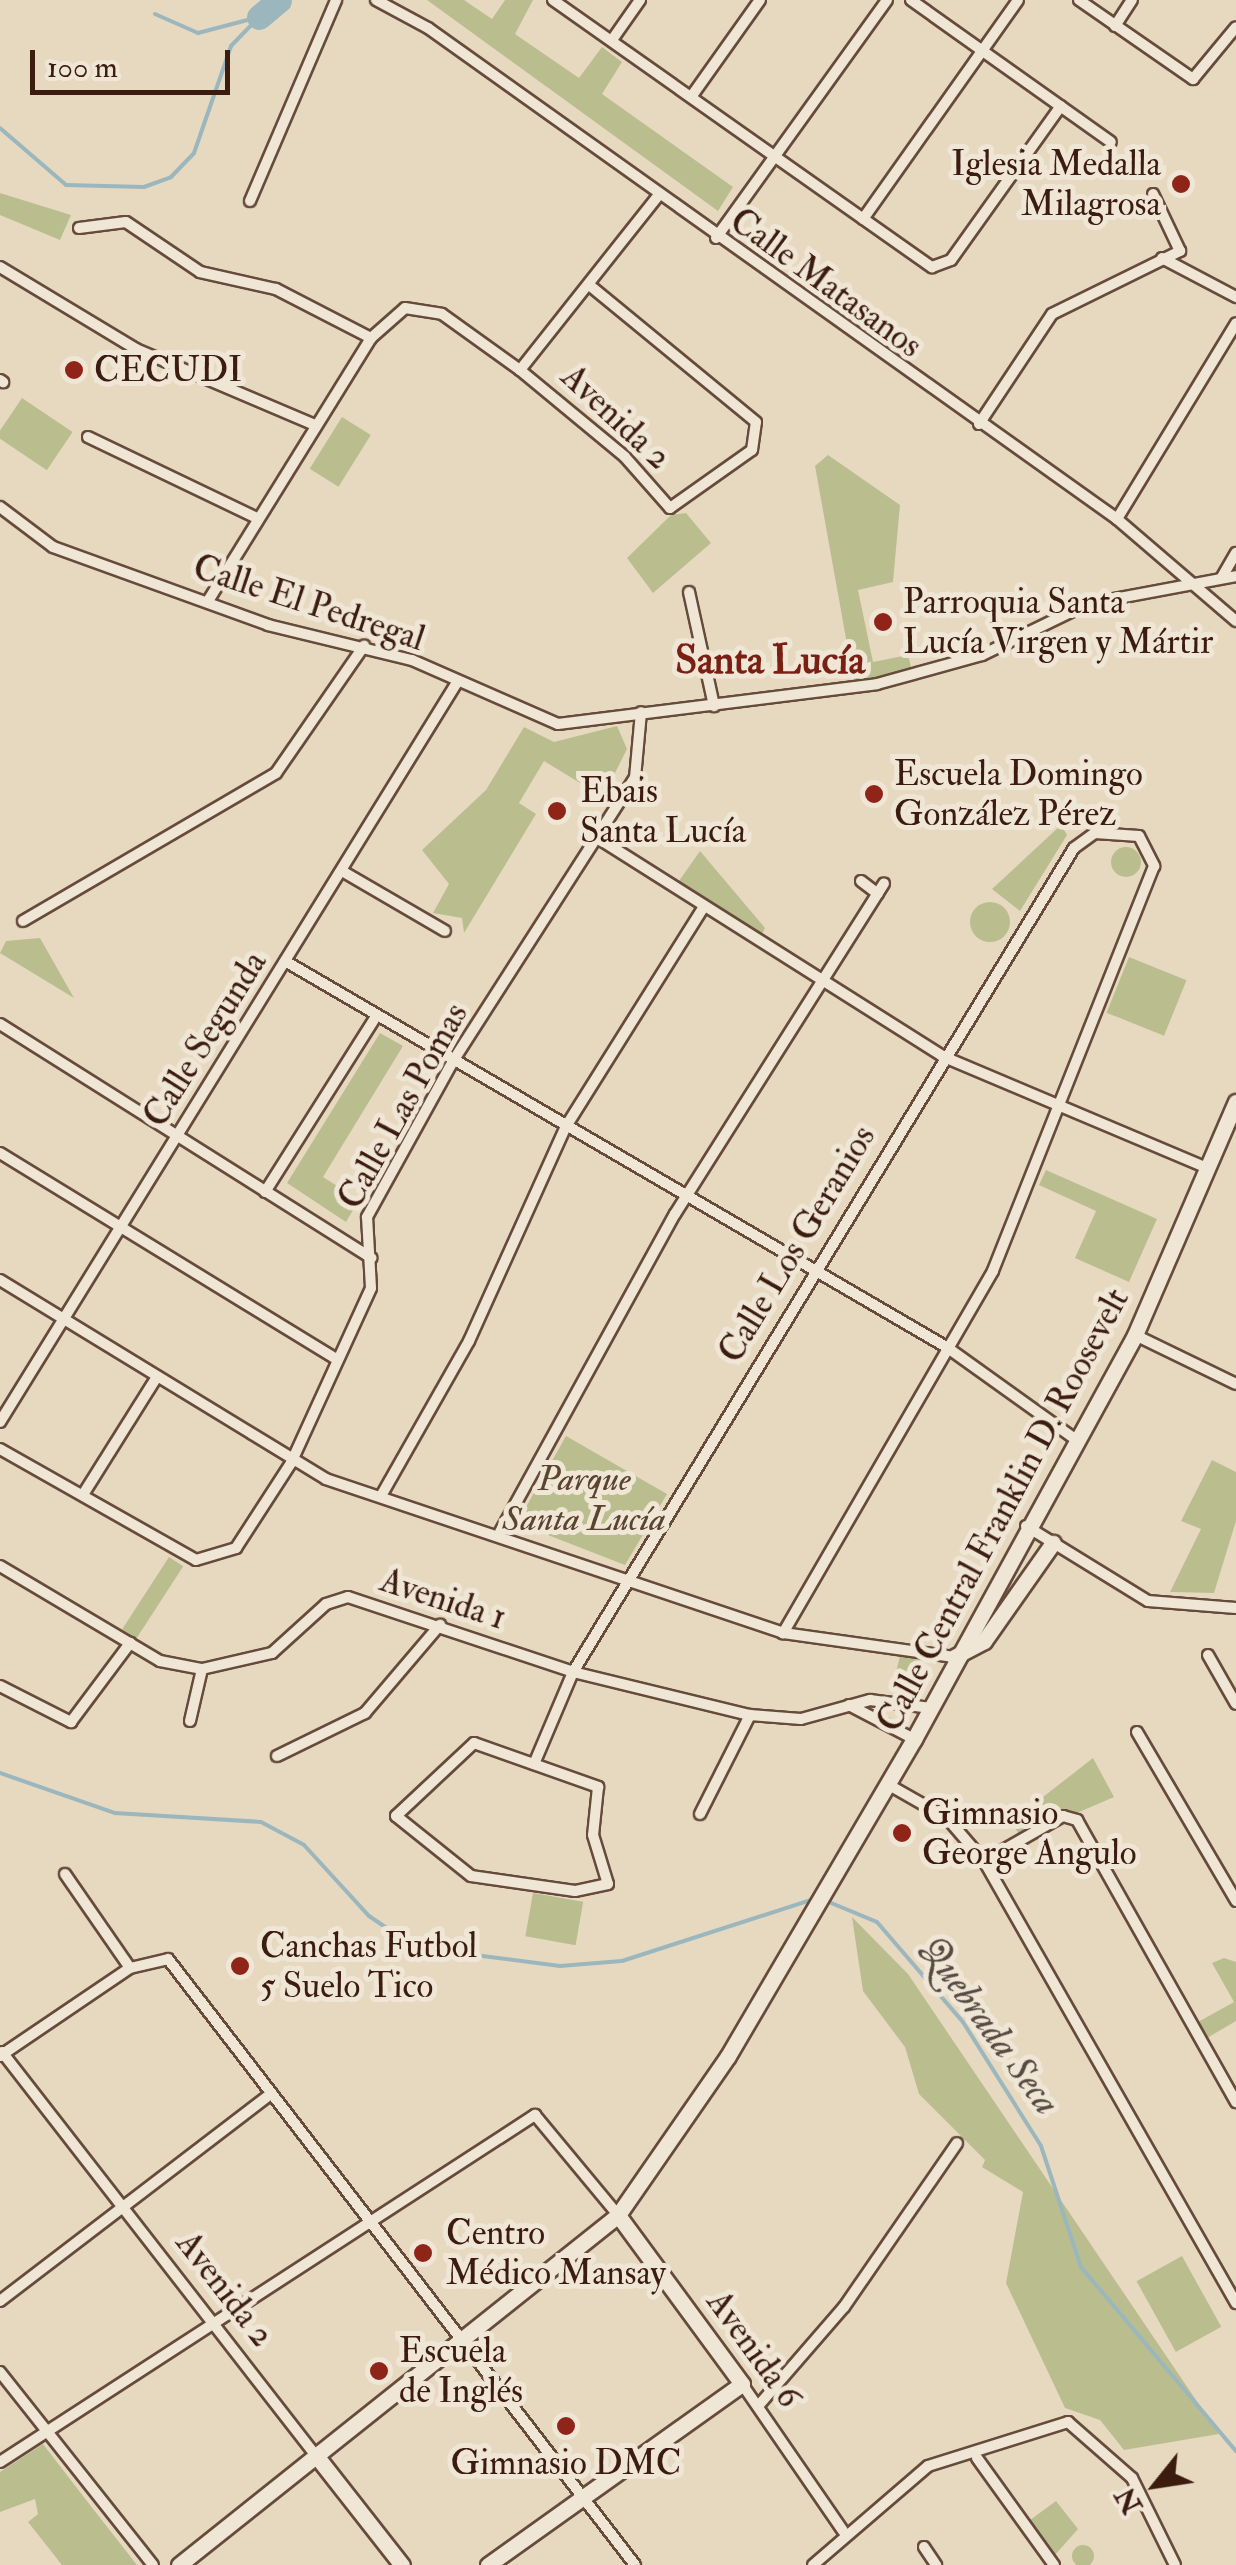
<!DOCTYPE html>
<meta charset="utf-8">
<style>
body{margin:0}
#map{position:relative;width:1236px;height:2565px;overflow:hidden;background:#e7d9c0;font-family:"IM FELL Double Pica",serif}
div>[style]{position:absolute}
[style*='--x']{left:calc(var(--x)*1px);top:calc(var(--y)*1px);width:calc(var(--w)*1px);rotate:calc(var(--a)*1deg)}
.green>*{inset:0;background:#babe8f;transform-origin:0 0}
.round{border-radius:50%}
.stream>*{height:4px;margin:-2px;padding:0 2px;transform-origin:2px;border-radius:2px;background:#9bb7bd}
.river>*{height:25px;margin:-12.5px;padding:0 12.5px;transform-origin:12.5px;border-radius:12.5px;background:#9bb7bd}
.roads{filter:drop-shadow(2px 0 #664b3b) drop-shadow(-2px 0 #664b3b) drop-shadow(0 2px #664b3b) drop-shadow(0 -2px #664b3b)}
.minor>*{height:10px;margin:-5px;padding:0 5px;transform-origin:5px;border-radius:5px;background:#efe6d6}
.secondary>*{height:15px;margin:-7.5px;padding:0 7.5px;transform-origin:7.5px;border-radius:7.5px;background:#efe6d6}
.dots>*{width:28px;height:28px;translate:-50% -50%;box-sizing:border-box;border:5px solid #efe6d6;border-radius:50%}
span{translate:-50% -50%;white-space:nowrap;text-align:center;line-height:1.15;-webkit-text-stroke:10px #efe6d6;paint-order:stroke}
.poi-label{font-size:35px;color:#3b1c0f}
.right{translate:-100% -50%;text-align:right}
.left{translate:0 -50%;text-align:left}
.street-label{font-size:35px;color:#3b1c0f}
.park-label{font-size:35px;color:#5b442f;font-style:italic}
.water-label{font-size:38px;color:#584a43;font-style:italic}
.quarter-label{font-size:40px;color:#7a1f14;font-weight:700}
.north{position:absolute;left:1106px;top:2435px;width:100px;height:100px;-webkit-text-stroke:8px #efe6d6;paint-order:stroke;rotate:240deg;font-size:28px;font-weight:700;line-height:40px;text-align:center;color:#3b1c0f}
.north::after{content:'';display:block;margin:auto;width:35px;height:45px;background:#3b1c0f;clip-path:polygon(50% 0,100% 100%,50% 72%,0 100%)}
.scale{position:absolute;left:30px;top:50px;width:200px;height:45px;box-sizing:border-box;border:5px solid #3b1c0f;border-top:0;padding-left:12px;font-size:30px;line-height:35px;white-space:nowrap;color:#3b1c0f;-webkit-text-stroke:8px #efe6d6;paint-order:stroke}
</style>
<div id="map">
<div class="green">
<div style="clip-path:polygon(427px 0,464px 0,492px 19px,505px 0,533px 0,515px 34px,579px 78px,602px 47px,622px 62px,602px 94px,733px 187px,718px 211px)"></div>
<div style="clip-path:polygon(0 193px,71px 215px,60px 240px,0 215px)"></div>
<div style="left:22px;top:398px;width:61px;height:46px;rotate:34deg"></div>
<div style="left:342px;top:417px;width:34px;height:61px;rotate:32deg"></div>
<div style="clip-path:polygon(828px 455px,900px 505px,893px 582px,858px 590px,873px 662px,908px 655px,912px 671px,854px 683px,815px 466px)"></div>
<div style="clip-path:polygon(686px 513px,711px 543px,653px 593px,627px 558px,671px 515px)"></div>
<div style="clip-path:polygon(617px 726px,627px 749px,603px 797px,544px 761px,519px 803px,536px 814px,464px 933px,462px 918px,433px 913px,449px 884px,422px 850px,486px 790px,524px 727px,554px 742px)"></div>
<div style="clip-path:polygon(1061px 825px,1067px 835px,1020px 911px,992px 889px)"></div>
<div class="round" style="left:1111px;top:847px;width:30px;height:30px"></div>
<div style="clip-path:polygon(700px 851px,765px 928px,762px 934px,679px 881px)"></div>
<div class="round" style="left:970px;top:902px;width:40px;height:40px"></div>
<div style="clip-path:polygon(40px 938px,74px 998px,0 953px,6px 941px)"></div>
<div style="left:1129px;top:957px;width:62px;height:60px;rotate:22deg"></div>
<div style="clip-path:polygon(380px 1033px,403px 1046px,323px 1177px,359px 1200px,346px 1222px,287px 1183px)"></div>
<div style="clip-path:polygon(1046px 1170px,1157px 1219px,1129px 1282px,1075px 1258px,1096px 1211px,1039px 1185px)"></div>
<div style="clip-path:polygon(566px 1436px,667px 1494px,625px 1565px,517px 1523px)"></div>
<div style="clip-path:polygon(1212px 1460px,1236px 1472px,1236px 1521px,1214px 1593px,1170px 1592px,1201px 1529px,1181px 1521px)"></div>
<div style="left:169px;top:1557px;width:17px;height:86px;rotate:33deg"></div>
<div style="clip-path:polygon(900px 1656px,925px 1658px,913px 1685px,892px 1689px)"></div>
<div style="clip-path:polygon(1093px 1758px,1114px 1797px,1021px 1837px,1011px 1822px)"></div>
<div style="left:533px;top:1893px;width:51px;height:44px;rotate:10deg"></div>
<div style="clip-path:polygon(852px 1917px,908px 1974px,1219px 2434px,1124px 2450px,1100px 2420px,1065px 2408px,1006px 2283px,1023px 2192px,982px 2167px,985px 2160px,919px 2094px,905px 2047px,863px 1991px)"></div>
<div style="clip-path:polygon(1224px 1958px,1236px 1962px,1236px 2021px,1207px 2038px,1198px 2022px,1234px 2002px,1212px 1963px)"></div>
<div style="left:1182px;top:2256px;width:81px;height:52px;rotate:61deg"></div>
<div style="clip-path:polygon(43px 2444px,90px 2505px,137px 2565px,62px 2565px,28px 2522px,38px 2514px,35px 2499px,0 2512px,0 2472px)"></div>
<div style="clip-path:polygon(1056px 2501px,1078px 2529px,1055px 2555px,1030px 2520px)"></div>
<div class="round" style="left:1072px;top:2545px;width:22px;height:22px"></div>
</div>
<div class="stream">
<div style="--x:155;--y:14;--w:47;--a:23.8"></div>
<div style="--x:198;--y:33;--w:59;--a:-14.7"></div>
<div style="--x:0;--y:128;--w:87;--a:40.8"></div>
<div style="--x:66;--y:185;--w:78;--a:1.5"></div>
<div style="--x:144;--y:187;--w:29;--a:-20"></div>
<div style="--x:171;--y:177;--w:33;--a:-46"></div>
<div style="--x:194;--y:153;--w:113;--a:-70.9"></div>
<div style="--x:231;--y:46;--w:40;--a:-46"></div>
<div style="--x:0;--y:1773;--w:122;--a:19.2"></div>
<div style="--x:115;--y:1813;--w:146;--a:3.5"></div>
<div style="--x:261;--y:1822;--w:49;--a:28.1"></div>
<div style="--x:304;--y:1845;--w:96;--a:47.5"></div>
<div style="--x:369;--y:1916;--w:41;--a:34.1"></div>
<div style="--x:403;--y:1939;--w:50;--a:15.2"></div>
<div style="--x:451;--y:1952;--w:110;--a:7.3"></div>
<div style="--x:560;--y:1966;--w:62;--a:-4.6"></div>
<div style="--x:622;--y:1961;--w:202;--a:-17.9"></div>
<div style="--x:824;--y:1900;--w:57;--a:22.5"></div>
<div style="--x:877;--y:1922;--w:132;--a:49.3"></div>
<div style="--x:963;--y:2022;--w:146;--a:57.8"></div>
<div style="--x:1041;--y:2146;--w:127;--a:71.7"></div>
<div style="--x:1081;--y:2267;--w:241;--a:49.9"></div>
</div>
<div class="river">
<div style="--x:259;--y:17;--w:26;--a:-40"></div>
</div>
<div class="roads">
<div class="minor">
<div style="--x:376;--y:0;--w:59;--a:28.3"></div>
<div style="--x:428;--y:28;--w:846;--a:35.47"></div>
<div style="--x:1117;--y:519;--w:157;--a:40.6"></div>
<div style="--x:553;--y:0;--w:464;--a:35.2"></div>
<div style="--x:932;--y:267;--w:20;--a:-20"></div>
<div style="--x:951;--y:260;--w:189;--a:-54.5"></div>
<div style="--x:911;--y:0;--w:245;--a:35.4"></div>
<div style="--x:1079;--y:0;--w:139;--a:34.7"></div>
<div style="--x:1193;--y:79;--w:67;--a:-50.4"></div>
<div style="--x:1115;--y:26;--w:31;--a:-57"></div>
<div style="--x:612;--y:40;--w:49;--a:-55"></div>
<div style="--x:691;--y:97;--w:119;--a:-54.6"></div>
<div style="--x:250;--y:201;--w:219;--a:-66.8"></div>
<div style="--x:863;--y:219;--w:268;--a:-54.7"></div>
<div style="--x:79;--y:228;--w:47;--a:-7.3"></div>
<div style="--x:126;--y:222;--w:89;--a:34"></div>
<div style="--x:200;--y:272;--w:78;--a:12.6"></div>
<div style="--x:276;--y:289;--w:107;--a:27.3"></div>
<div style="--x:716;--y:238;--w:293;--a:-54.3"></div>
<div style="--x:1162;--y:258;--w:84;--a:27.8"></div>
<div style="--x:0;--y:267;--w:159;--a:31.1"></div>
<div style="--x:136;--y:349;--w:194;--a:23"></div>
<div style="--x:520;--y:370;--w:222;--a:-51.6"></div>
<div style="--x:0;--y:380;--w:4;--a:34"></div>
<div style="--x:979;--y:424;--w:132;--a:-56.4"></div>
<div style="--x:1052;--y:314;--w:143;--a:-26.2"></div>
<div style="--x:1180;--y:251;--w:63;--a:-115.3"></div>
<div style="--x:88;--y:437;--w:185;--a:25.6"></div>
<div style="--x:0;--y:507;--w:66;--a:37"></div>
<div style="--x:53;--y:547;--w:229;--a:19.9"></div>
<div style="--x:268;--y:625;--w:148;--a:13.7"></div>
<div style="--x:412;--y:660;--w:159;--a:23.7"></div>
<div style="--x:558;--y:724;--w:321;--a:-7.1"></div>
<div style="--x:877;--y:684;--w:109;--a:-15.4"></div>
<div style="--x:982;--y:655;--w:117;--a:-25.9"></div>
<div style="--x:1087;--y:604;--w:152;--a:-10.6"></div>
<div style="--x:1117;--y:519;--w:229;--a:-58.7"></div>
<div style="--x:1222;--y:577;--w:28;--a:-60"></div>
<div style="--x:689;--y:592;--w:117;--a:77.6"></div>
<div style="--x:208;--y:601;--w:309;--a:-58.2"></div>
<div style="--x:371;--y:338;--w:45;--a:-41.4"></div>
<div style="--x:405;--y:308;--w:37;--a:9"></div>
<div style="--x:442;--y:314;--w:96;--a:35.7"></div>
<div style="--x:520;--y:370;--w:136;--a:39.6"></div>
<div style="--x:625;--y:457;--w:68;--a:48.6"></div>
<div style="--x:670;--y:508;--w:100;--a:-35.3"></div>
<div style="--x:752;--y:450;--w:28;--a:-82"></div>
<div style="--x:756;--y:422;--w:216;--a:-140.6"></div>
<div style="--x:596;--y:837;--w:409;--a:32.3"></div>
<div style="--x:942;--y:1056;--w:288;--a:22.9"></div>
<div style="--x:342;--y:871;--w:119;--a:30.2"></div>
<div style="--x:861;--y:881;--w:21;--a:37"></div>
<div style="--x:23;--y:921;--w:293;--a:-30.3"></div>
<div style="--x:276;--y:773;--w:155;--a:-55.3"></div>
<div style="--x:285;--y:961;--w:768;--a:30.27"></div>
<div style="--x:948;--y:1348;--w:156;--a:35.6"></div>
<div style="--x:0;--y:1024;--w:439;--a:32.2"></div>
<div style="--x:0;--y:1153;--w:392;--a:31.5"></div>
<div style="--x:265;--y:1192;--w:209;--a:-57.7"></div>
<div style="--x:0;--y:1280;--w:382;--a:31.4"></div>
<div style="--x:326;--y:1479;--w:482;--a:18.6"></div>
<div style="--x:783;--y:1633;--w:173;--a:8"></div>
<div style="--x:1135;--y:1335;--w:112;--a:25.9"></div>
<div style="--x:0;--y:1422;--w:868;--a:-58.29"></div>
<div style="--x:0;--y:1449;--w:225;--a:29.5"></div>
<div style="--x:196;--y:1560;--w:42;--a:-16.7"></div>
<div style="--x:236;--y:1548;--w:101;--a:-57.1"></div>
<div style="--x:291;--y:1463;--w:192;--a:-65.4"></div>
<div style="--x:371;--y:1288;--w:71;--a:-93.2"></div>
<div style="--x:367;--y:1217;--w:178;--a:-61.1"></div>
<div style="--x:453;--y:1061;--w:336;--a:-57.3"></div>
<div style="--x:635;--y:778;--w:66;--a:-84.8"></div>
<div style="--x:84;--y:1493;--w:136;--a:-57.9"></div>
<div style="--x:381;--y:1496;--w:178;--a:-60.4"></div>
<div style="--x:469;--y:1341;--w:234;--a:-65.7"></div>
<div style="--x:565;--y:1128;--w:262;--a:-57.9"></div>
<div style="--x:1026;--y:1526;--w:143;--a:31.6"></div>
<div style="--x:1148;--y:1601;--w:88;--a:4.5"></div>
<div style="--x:500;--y:1532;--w:363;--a:-61.2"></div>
<div style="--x:675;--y:1214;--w:391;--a:-57.7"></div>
<div style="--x:0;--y:1566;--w:186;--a:30.7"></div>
<div style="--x:160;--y:1661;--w:43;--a:10.8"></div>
<div style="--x:202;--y:1669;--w:72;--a:-12.9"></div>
<div style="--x:272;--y:1653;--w:73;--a:-42.2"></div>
<div style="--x:326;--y:1604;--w:23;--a:-18"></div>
<div style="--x:348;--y:1597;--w:237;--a:18.4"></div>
<div style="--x:573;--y:1672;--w:182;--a:13.7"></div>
<div style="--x:750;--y:1715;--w:51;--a:4.5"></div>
<div style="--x:801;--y:1719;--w:72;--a:-15.4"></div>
<div style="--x:870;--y:1700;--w:61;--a:7.6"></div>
<div style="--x:1208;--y:1655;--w:56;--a:60.3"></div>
<div style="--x:0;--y:1686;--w:80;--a:26.9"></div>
<div style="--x:71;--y:1722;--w:99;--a:-53.2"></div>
<div style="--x:849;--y:1705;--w:73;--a:27.6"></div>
<div style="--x:190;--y:1721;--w:53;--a:-77"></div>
<div style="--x:1137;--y:1732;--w:196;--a:59.6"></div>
<div style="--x:474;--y:1743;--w:132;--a:19.5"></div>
<div style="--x:598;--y:1787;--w:48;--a:95.9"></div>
<div style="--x:593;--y:1835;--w:51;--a:73"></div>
<div style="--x:608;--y:1884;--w:34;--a:168"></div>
<div style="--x:575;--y:1891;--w:105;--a:-171.8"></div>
<div style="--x:471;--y:1876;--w:96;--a:-141.3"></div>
<div style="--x:396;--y:1816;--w:107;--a:-43.1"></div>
<div style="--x:277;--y:1756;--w:98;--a:-26"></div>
<div style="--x:365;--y:1713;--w:116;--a:-49.6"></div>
<div style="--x:534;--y:1764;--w:100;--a:-67"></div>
<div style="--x:573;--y:1672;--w:964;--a:-58.7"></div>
<div style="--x:1074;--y:848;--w:26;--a:-36"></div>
<div style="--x:1095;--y:833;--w:44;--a:3.9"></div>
<div style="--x:1139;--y:836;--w:34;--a:63"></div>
<div style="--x:1154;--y:866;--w:436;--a:111.7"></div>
<div style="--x:993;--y:1271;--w:419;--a:120.1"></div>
<div style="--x:889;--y:1785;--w:67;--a:29.6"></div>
<div style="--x:947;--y:1818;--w:57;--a:49.3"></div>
<div style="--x:984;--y:1861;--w:509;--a:60.31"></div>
<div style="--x:700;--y:1814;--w:111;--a:-63.2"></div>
<div style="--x:984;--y:1861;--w:91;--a:-29.7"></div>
<div style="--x:1063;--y:1816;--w:15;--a:16"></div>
<div style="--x:1077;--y:1820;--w:324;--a:60.6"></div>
<div style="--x:65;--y:1874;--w:114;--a:55.3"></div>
<div style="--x:2;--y:2052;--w:513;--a:52.13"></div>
<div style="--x:0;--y:2056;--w:157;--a:-34.1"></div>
<div style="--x:130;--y:1968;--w:39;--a:-13"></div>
<div style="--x:168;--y:1959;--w:765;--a:52.38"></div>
<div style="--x:0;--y:2301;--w:342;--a:-37.4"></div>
<div style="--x:0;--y:2372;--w:246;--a:51.6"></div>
<div style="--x:742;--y:2384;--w:178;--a:55.5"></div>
<div style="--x:759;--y:2405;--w:130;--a:-49.1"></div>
<div style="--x:844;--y:2307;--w:199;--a:-55.4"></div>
<div style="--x:977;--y:2458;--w:132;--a:54.3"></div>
<div style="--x:0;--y:2462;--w:638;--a:-32.97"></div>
<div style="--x:535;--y:2115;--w:130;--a:50.3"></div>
<div style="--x:924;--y:2547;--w:22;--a:56"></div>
<div style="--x:813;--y:2565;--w:152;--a:-40.7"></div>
<div style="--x:928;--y:2466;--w:147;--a:-17.4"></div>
<div style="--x:1068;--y:2422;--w:85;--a:41.2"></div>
<div style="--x:1132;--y:2478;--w:97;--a:63.7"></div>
</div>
<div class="secondary">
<div style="--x:954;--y:1657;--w:34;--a:-28"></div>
<div style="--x:984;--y:1641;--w:120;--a:-54.9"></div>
<div style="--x:318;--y:2458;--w:136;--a:51.9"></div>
<div style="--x:179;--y:2565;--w:561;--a:-38.56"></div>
<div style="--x:618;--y:2215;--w:193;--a:-55.3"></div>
<div style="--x:728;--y:2056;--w:368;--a:-59.6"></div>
<div style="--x:914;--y:1739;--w:460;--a:-61.3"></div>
<div style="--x:1135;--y:1335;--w:254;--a:-66.6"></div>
<div style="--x:488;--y:2565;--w:312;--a:-35.5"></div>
<div style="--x:742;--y:2384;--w:210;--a:-126.3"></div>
</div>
</div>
<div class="dots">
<div style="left:1181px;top:184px;background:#8f2418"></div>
<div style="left:74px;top:370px;background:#8f2418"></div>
<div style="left:883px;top:622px;background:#8f2418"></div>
<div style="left:874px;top:794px;background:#8f2418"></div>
<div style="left:557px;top:811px;background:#8f2418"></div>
<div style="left:902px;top:1833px;background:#8f2418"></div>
<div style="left:240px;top:1966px;background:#8f2418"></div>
<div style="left:423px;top:2253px;background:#8f2418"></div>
<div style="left:379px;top:2371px;background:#8f2418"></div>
<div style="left:566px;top:2426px;background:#8f2418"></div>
</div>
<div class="poi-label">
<span class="right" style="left:1161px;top:184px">Iglesia Medalla<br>Milagrosa</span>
<span class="left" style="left:94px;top:370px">CECUDI</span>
<span class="left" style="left:903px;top:622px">Parroquia Santa<br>Lucía Virgen y Mártir</span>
<span class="left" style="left:894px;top:794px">Escuela Domingo<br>González Pérez</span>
<span class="left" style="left:580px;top:811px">Ebais<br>Santa Lucía</span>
<span class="left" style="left:922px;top:1833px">Gimnasio<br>George Angulo</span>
<span class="left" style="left:260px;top:1966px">Canchas Futbol<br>5 Suelo Tico</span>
<span class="left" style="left:446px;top:2253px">Centro<br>Médico Mansay</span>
<span class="left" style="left:399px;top:2371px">Escuela<br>de Inglés</span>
<span style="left:566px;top:2463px">Gimnasio DMC</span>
</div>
<div class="street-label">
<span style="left:826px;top:283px;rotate:36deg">Calle Matasanos</span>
<span style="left:616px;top:417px;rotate:43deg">Avenida 2</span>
<span style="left:309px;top:603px;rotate:18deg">Calle El Pedregal</span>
<span style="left:205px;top:1039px;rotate:-58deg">Calle Segunda</span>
<span style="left:403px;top:1106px;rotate:-61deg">Calle Las Pomas</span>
<span style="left:797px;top:1244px;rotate:-59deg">Calle Los Geranios</span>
<span style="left:1003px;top:1510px;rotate:-62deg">Calle Central Franklin D. Roosevelt</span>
<span style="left:443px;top:1599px;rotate:18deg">Avenida 1</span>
<span style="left:225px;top:2289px;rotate:52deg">Avenida 2</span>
<span style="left:754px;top:2349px;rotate:54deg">Avenida 6</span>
</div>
<div class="park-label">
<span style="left:584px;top:1499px">Parque<br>Santa Lucía</span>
</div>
<div class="water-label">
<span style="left:989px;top:2026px;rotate:54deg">Quebrada Seca</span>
</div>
<div class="quarter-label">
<span style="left:770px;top:661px">Santa Lucía</span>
</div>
<div class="north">N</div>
<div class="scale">100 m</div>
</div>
